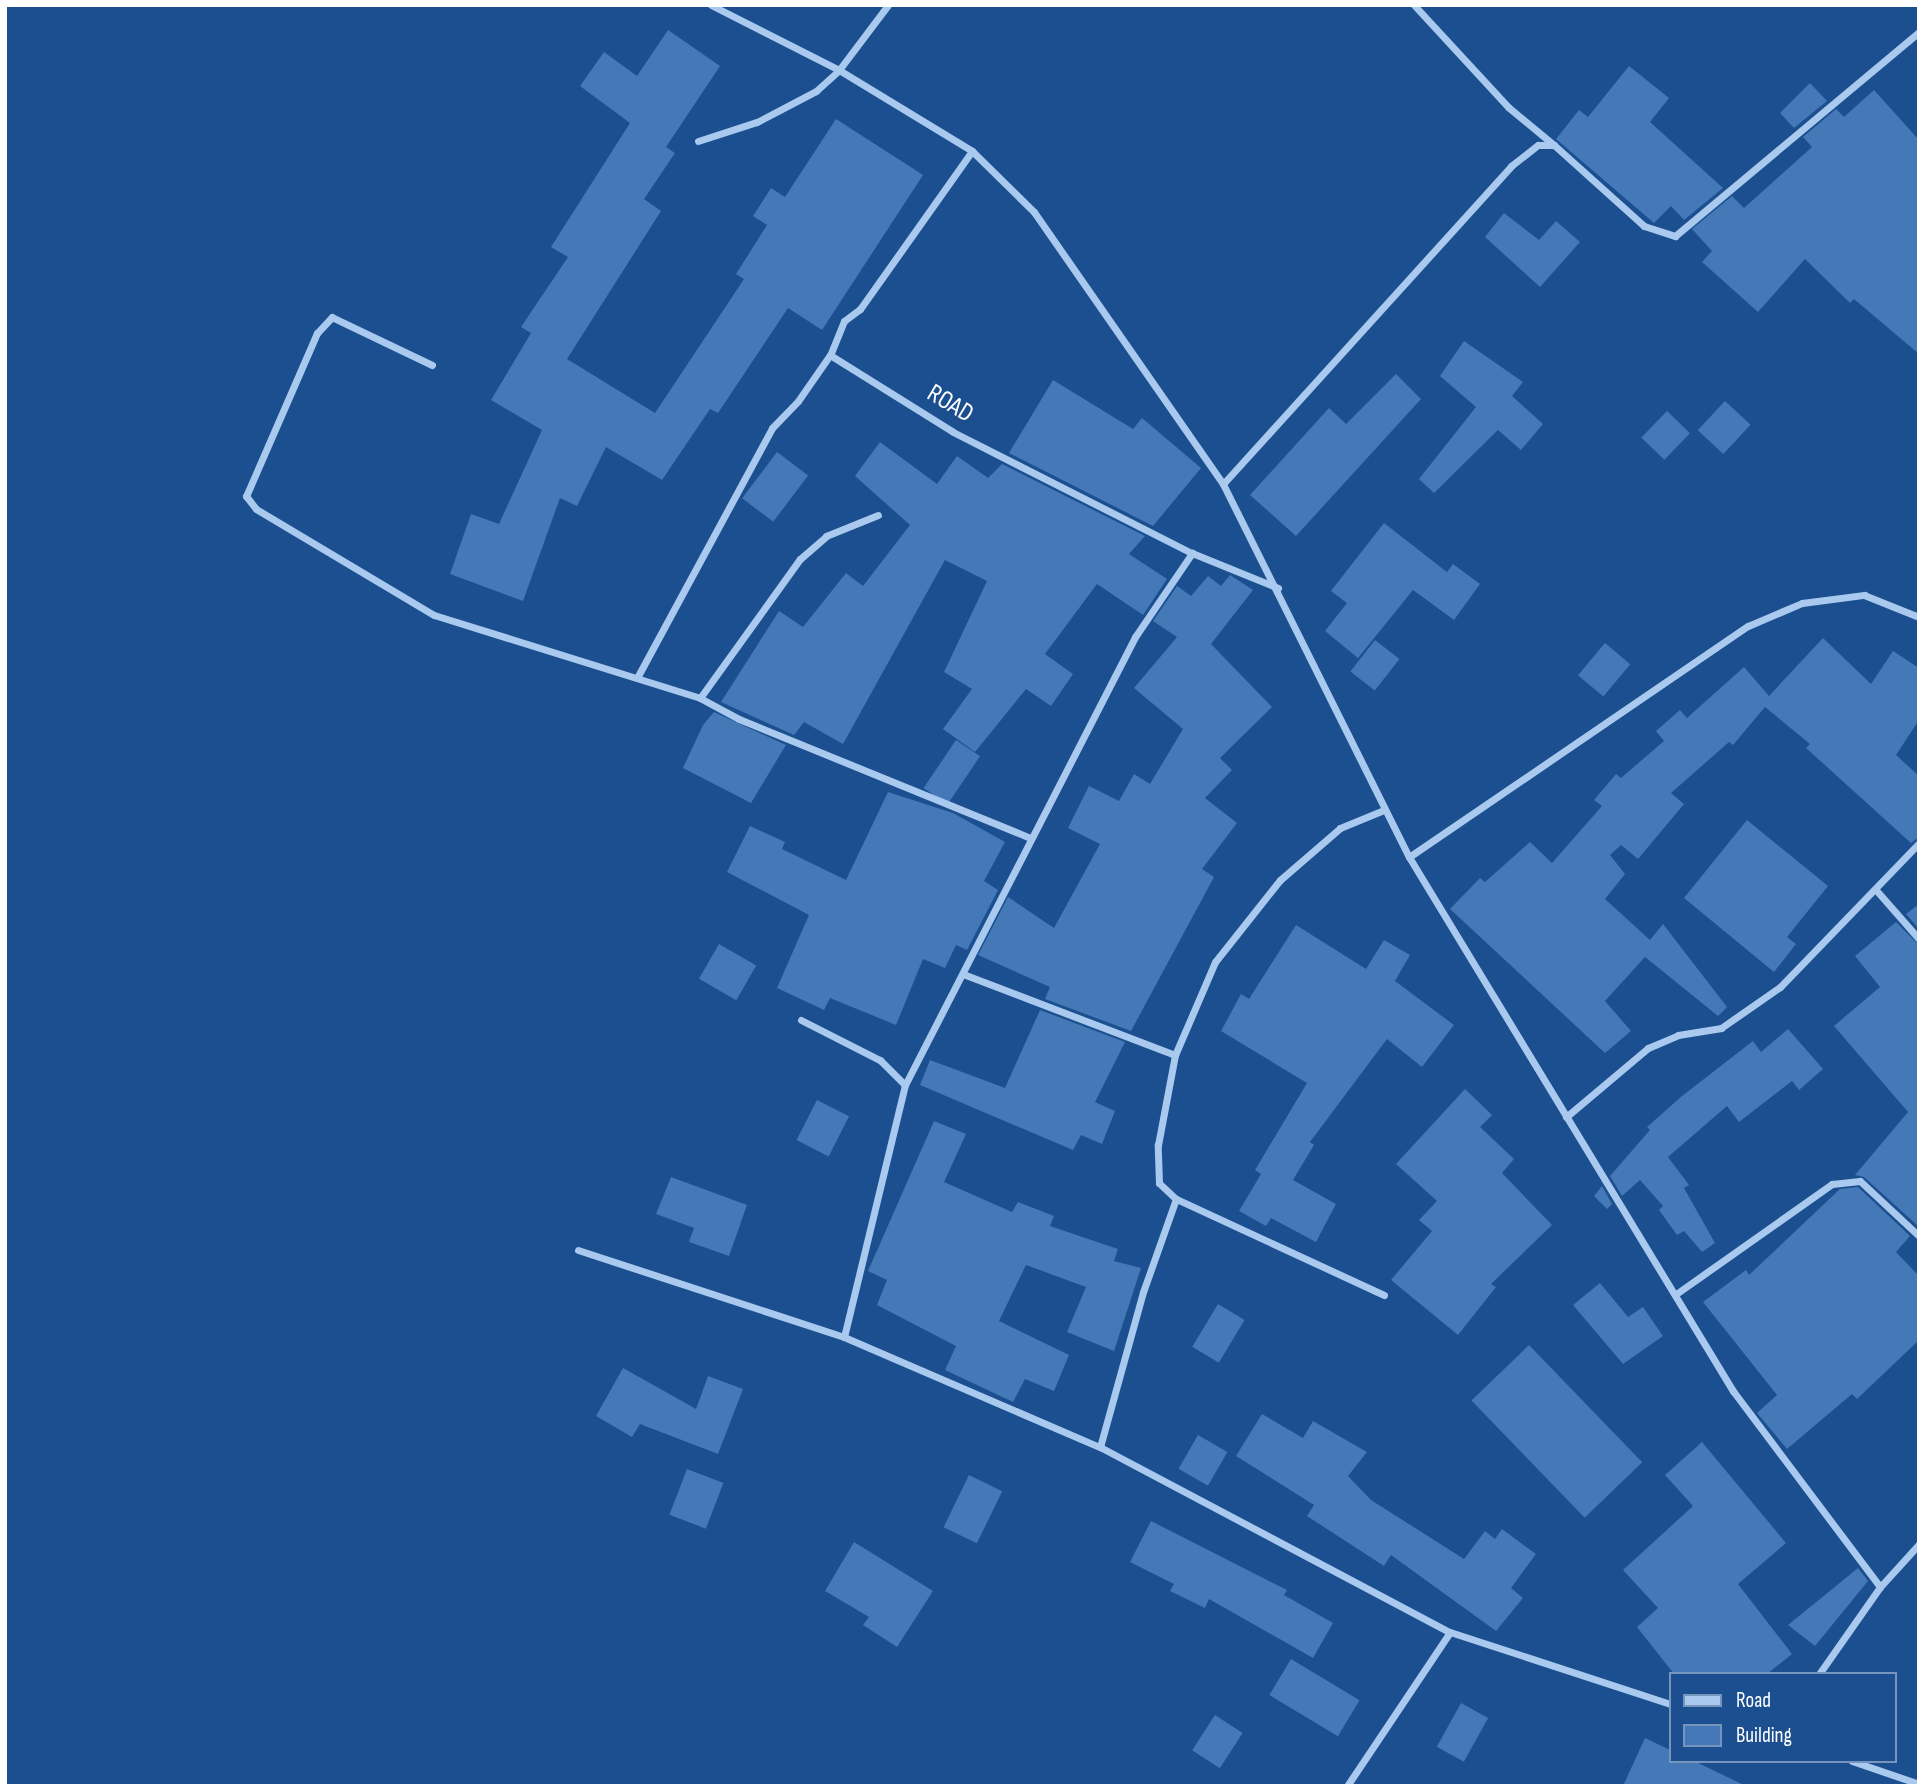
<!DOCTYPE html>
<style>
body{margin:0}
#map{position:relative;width:1924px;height:1791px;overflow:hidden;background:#1b4f8f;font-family:"Sofia Sans Condensed",sans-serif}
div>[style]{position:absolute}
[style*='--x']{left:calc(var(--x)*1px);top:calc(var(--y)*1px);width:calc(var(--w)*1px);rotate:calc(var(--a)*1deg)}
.building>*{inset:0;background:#4478b7;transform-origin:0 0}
.minor>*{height:7px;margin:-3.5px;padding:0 3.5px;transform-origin:3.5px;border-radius:3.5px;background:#a9c9ee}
span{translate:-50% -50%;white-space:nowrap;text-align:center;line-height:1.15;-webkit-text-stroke:5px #1b4f8f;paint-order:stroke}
.street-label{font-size:26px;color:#fff}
.frame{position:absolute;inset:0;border:7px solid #fff;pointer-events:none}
.legend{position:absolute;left:1669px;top:1672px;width:228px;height:91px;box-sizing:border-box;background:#1b4f8f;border:2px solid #7695bc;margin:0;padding:9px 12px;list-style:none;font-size:21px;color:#fff}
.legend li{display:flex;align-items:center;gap:14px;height:35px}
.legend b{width:35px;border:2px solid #7695bc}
</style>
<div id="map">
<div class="building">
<div style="clip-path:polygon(668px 30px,720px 66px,666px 147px,675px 153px,644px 199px,661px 211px,567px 359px,655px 413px,744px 279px,736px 274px,767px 225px,753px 216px,771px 188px,785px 197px,836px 119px,923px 175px,822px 330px,788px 308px,718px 413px,710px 409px,662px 480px,606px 447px,577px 506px,560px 498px,523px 601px,450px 574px,471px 514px,499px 524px,542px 430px,491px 400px,531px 333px,521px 327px,568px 257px,551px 247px,630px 123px,580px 86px,604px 52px,637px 76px)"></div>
<div style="clip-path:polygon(1629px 66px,1669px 98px,1650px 122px,1723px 188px,1684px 220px,1671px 206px,1654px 223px,1556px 139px,1579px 110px,1588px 117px)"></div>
<div style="clip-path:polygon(1810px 83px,1827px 101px,1794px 128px,1780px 113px)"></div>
<div style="clip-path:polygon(1874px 90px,1919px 140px,1919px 354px,1854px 299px,1850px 303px,1805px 259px,1758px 312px,1702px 262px,1712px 251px,1692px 229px,1732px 196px,1744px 208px,1812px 147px,1803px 137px,1836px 109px,1844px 117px)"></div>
<div style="clip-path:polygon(1504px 213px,1539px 240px,1556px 221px,1580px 242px,1540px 287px,1485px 237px)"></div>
<div style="clip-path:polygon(1464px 341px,1523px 382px,1512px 396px,1543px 424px,1521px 450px,1498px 430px,1434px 493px,1419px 479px,1476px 407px,1440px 376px)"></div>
<div style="clip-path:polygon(1396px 374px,1421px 399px,1296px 536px,1250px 495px,1329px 408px,1346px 424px)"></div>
<div style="clip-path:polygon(1053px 380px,1133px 429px,1142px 418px,1201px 468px,1153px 526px,1009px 453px)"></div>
<div style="left:1725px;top:401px;width:35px;height:40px;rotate:43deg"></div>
<div style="left:1667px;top:411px;width:32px;height:37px;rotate:44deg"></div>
<div style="clip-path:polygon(880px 442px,937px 484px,957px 456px,988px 478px,1002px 464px,1145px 536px,1129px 554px,1167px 579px,1143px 615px,1097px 584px,1045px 654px,1073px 674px,1051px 706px,1026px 689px,975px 752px,943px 729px,972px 689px,944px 672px,987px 581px,945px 560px,843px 744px,804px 722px,794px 735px,721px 702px,779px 611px,803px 627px,846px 573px,863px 586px,910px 525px,855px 476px)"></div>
<div style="left:777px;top:452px;width:39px;height:58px;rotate:37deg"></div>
<div style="clip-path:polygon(1384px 523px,1447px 572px,1453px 564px,1480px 584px,1454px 620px,1413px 590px,1358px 658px,1325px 631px,1347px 603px,1331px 591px)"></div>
<div style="clip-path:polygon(1230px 575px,1253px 590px,1211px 644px,1272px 707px,1220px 758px,1232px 770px,1205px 798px,1237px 823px,1202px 869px,1214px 877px,1131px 1031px,1045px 999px,1050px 987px,978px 955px,1008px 897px,1054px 928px,1100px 844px,1068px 828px,1089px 786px,1119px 801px,1134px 774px,1150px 784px,1183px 729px,1134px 688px,1177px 637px,1153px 621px,1177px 586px,1191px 596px,1208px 576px,1221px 586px)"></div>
<div style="clip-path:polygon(1823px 638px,1871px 684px,1893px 651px,1919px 668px,1919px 720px,1896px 755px,1919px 776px,1919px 837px,1911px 843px,1806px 748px,1810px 744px,1765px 707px,1733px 745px,1729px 742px,1671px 793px,1684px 804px,1638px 859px,1621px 845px,1610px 855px,1625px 874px,1605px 899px,1650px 940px,1663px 924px,1727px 1007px,1718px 1016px,1645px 957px,1605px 1001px,1631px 1031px,1605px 1053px,1450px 909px,1480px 878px,1485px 882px,1530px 842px,1552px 863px,1602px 806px,1594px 800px,1616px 774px,1621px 778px,1664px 741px,1656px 731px,1680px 710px,1687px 718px,1744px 667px,1769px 696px)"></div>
<div style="left:1375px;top:640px;width:31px;height:40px;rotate:38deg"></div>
<div style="left:1605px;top:643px;width:33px;height:42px;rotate:40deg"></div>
<div style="clip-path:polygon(714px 712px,786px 745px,751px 803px,683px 768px,703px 725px)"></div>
<div style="left:956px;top:740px;width:29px;height:58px;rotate:34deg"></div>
<div style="clip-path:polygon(888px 792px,953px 813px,1005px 842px,984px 881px,998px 890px,967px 950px,956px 945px,945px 968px,923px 959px,896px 1025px,830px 998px,824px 1010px,777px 988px,809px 915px,727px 872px,750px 826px,785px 842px,782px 849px,846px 880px)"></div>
<div style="clip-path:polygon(1747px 820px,1828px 886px,1787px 937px,1796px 944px,1774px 972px,1684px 898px)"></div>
<div style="clip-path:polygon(1919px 904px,1919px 929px,1906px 914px)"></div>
<div style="clip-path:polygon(1896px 922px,1919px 945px,1918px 1226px,1864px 1177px,1855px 1175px,1908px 1112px,1834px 1026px,1880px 987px,1855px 956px)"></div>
<div style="clip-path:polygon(1296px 925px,1366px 969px,1384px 940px,1410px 955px,1395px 981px,1454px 1025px,1422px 1067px,1387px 1039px,1310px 1142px,1314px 1145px,1293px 1180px,1336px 1204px,1316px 1242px,1271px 1218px,1266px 1226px,1239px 1211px,1261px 1174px,1255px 1170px,1307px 1083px,1221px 1031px,1241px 994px,1249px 999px)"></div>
<div style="left:719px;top:944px;width:43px;height:40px;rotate:30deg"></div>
<div style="clip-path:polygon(1040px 1010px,1125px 1042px,1095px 1102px,1115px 1111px,1102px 1144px,1081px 1135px,1073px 1150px,920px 1085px,930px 1060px,1005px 1088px)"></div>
<div style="clip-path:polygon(1788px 1029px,1823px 1069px,1799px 1090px,1792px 1081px,1739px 1122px,1727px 1106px,1668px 1157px,1689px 1185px,1684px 1188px,1715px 1243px,1702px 1252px,1684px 1231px,1677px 1235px,1659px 1210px,1663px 1206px,1640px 1180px,1622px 1196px,1610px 1176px,1650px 1130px,1647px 1127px,1682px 1096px,1753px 1041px,1761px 1052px)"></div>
<div style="clip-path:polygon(1465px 1089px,1492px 1115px,1480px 1127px,1514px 1159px,1502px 1173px,1552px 1225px,1491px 1284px,1496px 1287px,1458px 1335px,1391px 1280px,1432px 1231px,1419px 1220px,1437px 1201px,1396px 1164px)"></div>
<div style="left:817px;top:1100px;width:36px;height:45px;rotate:27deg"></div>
<div style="clip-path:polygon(934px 1121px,966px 1134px,944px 1182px,1012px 1212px,1018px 1202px,1054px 1216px,1050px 1226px,1118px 1249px,1114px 1261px,1141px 1268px,1114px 1351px,1067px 1332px,1086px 1287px,1026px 1265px,999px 1321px,1069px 1355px,1054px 1391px,1025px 1379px,1013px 1402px,945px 1370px,956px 1346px,877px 1305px,887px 1280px,868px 1271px)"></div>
<div style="clip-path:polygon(671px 1177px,747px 1205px,729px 1256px,689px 1242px,694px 1228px,656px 1214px)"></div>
<div style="clip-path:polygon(1602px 1186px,1612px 1204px,1607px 1209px,1594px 1196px)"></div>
<div style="clip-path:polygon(1858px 1187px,1910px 1236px,1896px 1252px,1919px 1276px,1919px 1340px,1857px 1399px,1852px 1394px,1787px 1449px,1757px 1413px,1777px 1395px,1703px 1302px,1746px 1270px,1749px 1275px,1840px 1189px)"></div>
<div style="clip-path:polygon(1600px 1283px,1628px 1317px,1643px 1307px,1663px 1336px,1623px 1364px,1573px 1305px)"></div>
<div style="left:1218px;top:1304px;width:31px;height:50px;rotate:31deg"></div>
<div style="left:1529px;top:1345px;width:163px;height:80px;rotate:46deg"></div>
<div style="clip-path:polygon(623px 1368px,696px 1409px,708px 1376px,743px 1389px,718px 1454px,640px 1424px,632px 1437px,596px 1416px)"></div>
<div style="clip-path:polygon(1262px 1414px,1303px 1438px,1313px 1421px,1367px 1452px,1348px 1476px,1371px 1500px,1464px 1559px,1485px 1531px,1495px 1539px,1502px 1529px,1536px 1554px,1511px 1588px,1523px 1598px,1496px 1631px,1391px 1555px,1384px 1566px,1307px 1516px,1314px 1505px,1236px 1456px)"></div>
<div style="left:1198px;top:1435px;width:34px;height:39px;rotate:30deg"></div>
<div style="clip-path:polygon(1702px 1442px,1786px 1543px,1738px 1584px,1792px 1654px,1767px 1674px,1674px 1674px,1637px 1627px,1658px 1608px,1623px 1570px,1693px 1506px,1665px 1475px)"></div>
<div style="left:687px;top:1469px;width:39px;height:49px;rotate:21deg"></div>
<div style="left:969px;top:1475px;width:37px;height:58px;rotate:26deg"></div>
<div style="clip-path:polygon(1151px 1521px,1287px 1590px,1284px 1595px,1333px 1623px,1313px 1658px,1209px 1599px,1205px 1608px,1170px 1591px,1174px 1584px,1130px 1562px)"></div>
<div style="clip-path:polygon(854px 1542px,933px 1591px,897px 1647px,863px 1625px,869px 1617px,825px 1591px)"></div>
<div style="clip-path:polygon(1858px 1568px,1868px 1581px,1815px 1646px,1788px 1625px)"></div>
<div style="left:1291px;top:1659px;width:80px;height:42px;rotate:31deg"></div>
<div style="left:1461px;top:1703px;width:31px;height:50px;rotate:29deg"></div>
<div style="left:1215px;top:1715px;width:33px;height:42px;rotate:33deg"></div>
<div style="clip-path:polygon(1645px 1738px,1670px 1750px,1670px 1761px,1694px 1761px,1746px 1786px,1623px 1786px)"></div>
</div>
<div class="minor">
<div style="--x:711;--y:5;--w:144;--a:26.9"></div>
<div style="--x:839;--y:70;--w:156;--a:31.3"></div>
<div style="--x:972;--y:151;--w:87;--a:44.5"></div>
<div style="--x:1034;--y:212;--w:331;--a:55.2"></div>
<div style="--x:1223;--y:484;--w:417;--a:63.5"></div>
<div style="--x:1409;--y:857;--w:625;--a:58.75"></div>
<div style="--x:1733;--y:1391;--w:245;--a:53.1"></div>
<div style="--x:1880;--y:1587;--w:106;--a:125"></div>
<div style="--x:1414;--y:5;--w:139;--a:47.3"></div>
<div style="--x:1508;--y:107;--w:60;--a:39.6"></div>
<div style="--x:698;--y:141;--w:62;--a:-17.9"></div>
<div style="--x:757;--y:122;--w:67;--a:-27.7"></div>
<div style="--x:816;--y:91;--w:31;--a:-42"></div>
<div style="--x:839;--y:70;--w:81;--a:-53"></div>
<div style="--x:972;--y:151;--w:194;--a:125.3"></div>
<div style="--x:860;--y:309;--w:20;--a:143"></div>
<div style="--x:844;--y:321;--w:37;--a:112"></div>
<div style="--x:830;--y:355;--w:145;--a:32"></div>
<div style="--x:953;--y:432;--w:268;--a:26.9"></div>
<div style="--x:1192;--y:553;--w:93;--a:22.1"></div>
<div style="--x:432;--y:365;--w:111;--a:-154.4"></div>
<div style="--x:332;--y:317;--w:22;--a:133"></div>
<div style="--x:317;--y:333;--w:178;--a:113.5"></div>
<div style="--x:246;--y:496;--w:16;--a:52"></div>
<div style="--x:256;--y:509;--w:207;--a:30.8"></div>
<div style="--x:434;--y:615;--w:279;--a:17.3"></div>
<div style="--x:700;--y:698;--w:44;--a:28.3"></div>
<div style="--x:739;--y:719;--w:314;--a:22.2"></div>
<div style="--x:1223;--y:484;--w:429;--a:-47.8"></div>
<div style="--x:1511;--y:166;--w:34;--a:-38"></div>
<div style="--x:1538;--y:145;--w:16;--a:0"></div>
<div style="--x:1554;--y:145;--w:121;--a:42"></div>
<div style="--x:1644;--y:226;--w:33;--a:18"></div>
<div style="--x:1675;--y:236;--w:318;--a:-39.9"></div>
<div style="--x:638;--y:676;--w:282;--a:-61.6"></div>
<div style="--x:772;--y:428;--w:37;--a:-46"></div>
<div style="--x:798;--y:401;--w:56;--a:-55.2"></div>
<div style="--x:700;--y:698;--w:171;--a:-54.3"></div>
<div style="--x:800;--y:559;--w:35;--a:-41"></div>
<div style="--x:826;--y:536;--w:56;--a:-22"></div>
<div style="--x:1409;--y:857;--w:410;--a:-34.3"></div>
<div style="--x:1748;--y:626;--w:59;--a:-23.1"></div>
<div style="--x:1802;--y:603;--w:63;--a:-7.4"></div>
<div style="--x:1864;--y:595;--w:59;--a:21.8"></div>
<div style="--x:1876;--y:890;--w:65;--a:48.7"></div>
<div style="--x:963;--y:974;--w:227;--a:20.9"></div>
<div style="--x:801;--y:1020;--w:89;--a:26.9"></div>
<div style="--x:880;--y:1060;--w:35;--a:45"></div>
<div style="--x:1566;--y:1117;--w:107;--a:-40.1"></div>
<div style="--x:1648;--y:1048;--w:33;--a:-23"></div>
<div style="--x:1678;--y:1035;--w:44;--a:-9.2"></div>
<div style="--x:1721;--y:1028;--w:72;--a:-34.8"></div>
<div style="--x:1780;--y:987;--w:200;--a:-46"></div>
<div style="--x:578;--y:1250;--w:280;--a:18.1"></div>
<div style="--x:844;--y:1337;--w:279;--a:23.3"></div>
<div style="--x:1100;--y:1447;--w:396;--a:27.9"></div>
<div style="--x:1676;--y:1294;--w:191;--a:-35.2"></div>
<div style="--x:1832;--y:1184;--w:28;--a:-6"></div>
<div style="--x:1860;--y:1181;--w:81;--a:43"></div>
<div style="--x:1384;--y:1295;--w:229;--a:-155.2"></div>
<div style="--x:1176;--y:1199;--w:23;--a:-137"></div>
<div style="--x:1159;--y:1183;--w:38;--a:-92"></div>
<div style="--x:1158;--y:1145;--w:92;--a:-79.3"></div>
<div style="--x:1175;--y:1055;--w:101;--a:-66.7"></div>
<div style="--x:1215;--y:962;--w:105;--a:-51.6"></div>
<div style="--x:1280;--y:880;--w:79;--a:-40.9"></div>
<div style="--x:1340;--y:828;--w:48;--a:-22.2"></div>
<div style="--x:844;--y:1337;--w:259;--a:-76.4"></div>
<div style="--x:905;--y:1085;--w:504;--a:-62.82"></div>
<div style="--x:1135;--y:637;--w:102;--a:-55.8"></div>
<div style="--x:1100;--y:1447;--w:161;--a:-74.5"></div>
<div style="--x:1143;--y:1292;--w:99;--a:-70.5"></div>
<div style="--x:1880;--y:1587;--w:58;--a:-47.8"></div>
<div style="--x:1852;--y:1761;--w:71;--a:18.9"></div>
<div style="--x:1347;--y:1786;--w:185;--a:-56.2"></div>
<div style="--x:1450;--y:1632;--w:231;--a:18.1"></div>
</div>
<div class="street-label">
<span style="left:950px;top:404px;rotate:31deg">ROAD</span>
</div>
<div class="frame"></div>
<ul class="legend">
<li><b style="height:9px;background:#a9c9ee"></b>Road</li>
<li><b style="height:19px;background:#4478b7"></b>Building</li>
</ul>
</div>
